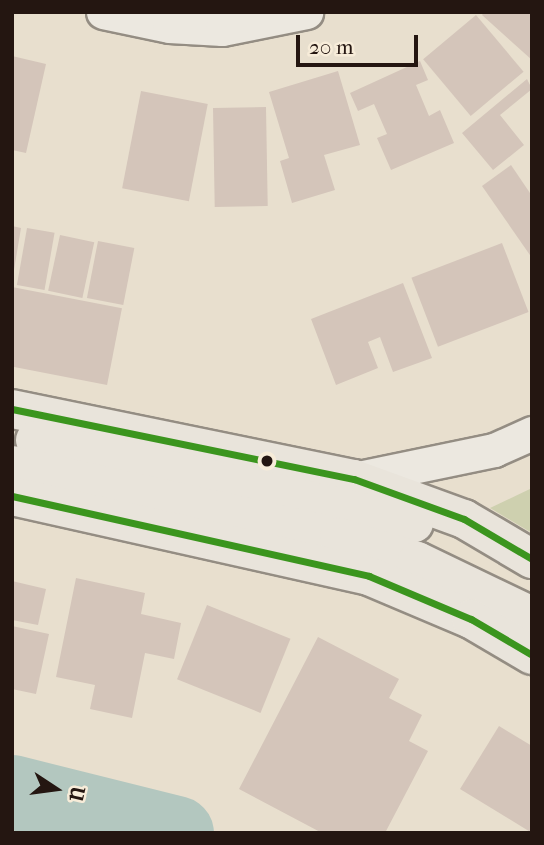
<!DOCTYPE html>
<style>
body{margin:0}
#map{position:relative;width:544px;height:845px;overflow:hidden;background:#e8dfce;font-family:"IM FELL French Canon",serif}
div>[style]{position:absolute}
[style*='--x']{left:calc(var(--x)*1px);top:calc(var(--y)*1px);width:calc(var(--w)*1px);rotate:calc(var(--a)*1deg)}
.green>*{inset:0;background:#ced0af}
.river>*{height:74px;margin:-37px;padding:0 37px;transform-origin:37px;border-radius:37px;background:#b3c7bf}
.building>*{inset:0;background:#d4c5ba;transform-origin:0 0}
.roads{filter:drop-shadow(2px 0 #948d83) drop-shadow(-2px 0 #948d83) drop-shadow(0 2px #948d83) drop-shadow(0 -2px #948d83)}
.minor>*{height:33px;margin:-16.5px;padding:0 16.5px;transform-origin:16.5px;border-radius:16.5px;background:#ece8e0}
.primary>*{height:38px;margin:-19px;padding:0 19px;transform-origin:19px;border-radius:19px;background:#e9e4db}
.bus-1>*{height:7px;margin:-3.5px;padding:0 3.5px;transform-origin:3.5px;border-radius:3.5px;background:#3b951e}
.dots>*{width:19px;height:19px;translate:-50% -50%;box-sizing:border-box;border:4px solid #f7ecd9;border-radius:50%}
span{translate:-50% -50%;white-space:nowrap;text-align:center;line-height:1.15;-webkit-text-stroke:5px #f7ecd9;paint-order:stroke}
.frame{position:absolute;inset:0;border:14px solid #241611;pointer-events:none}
.north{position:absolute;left:21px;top:754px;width:70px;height:70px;-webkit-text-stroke:5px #f7ecd9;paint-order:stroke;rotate:103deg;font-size:19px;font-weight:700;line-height:28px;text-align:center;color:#241611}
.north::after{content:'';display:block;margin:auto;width:24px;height:32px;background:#241611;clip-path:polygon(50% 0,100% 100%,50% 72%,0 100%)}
.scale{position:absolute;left:296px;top:35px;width:122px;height:32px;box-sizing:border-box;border:4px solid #241611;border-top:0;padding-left:9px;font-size:21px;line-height:24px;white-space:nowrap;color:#241611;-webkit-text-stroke:5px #f7ecd9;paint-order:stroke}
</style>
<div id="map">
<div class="green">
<div style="clip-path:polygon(532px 488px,532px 533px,490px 508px)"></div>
</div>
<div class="river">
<div style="--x:12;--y:792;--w:170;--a:14"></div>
</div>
<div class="building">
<div style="clip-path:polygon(484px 12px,532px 12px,532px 60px,482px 15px)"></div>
<div style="left:476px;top:15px;width:74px;height:69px;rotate:50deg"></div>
<div style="clip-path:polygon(12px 56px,46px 64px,26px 153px,12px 150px)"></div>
<div style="clip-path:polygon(420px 61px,428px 80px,416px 85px,429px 116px,440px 110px,454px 143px,391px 170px,377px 138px,387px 134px,374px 104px,358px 111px,350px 93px)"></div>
<div style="clip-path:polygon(338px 71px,360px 145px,324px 155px,335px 190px,292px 203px,280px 161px,289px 158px,269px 92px)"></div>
<div style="clip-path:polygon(527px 79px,532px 89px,500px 115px,524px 145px,493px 170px,462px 133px)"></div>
<div style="left:141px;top:91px;width:68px;height:99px;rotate:11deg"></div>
<div style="left:266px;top:107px;width:99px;height:53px;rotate:89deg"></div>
<div style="clip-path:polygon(511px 165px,532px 196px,532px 258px,482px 186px)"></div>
<div style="clip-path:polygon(12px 226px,21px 228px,14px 270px,12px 270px)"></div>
<div style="left:27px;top:228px;width:28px;height:58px;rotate:10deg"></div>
<div style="left:60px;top:235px;width:35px;height:57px;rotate:12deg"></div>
<div style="left:98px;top:241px;width:37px;height:58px;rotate:11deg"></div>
<div style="left:502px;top:243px;width:74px;height:97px;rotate:69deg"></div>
<div style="clip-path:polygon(403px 283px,432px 358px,393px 372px,380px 337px,368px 342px,378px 368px,336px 385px,311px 319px)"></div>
<div style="left:12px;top:287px;width:112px;height:78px;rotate:11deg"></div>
<div style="clip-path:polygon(76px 578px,145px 593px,141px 614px,181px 623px,174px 659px,145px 653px,132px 718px,90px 709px,95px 685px,56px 677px)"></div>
<div style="clip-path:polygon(12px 581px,46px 589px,38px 625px,12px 620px)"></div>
<div style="left:207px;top:605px;width:90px;height:80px;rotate:22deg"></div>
<div style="clip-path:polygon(12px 626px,49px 634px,36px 694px,12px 689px)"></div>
<div style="clip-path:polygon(318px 637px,399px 679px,389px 698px,422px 715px,409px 741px,428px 751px,385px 833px,322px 833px,239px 789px)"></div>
<div style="clip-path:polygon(499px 726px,532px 746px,532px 833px,460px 789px)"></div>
</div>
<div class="roads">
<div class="minor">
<div style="--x:103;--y:12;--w:67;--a:12"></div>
<div style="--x:169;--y:26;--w:53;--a:3.2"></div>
<div style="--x:222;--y:29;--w:86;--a:-11.4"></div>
<div style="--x:354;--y:479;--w:143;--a:-11.7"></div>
<div style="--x:494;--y:450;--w:42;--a:-24.1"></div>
</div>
<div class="primary">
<div style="--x:12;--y:409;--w:349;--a:11.6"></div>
<div style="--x:354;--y:479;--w:117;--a:20"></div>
<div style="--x:464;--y:519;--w:79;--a:30.5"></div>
<div style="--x:35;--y:440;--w:388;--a:12.4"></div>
<div style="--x:12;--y:465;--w:335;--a:12.4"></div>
<div style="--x:339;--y:537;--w:82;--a:17.1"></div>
<div style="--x:417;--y:561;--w:127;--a:25.6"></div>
<div style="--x:12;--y:496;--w:366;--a:12.6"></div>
<div style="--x:369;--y:576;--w:111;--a:22.9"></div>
<div style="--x:471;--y:619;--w:71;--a:30.5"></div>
</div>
</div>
<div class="bus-1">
<div style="--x:12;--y:409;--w:349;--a:11.6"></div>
<div style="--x:354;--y:479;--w:117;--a:20"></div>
<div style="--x:464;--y:519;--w:79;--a:30.5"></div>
<div style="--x:12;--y:496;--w:366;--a:12.6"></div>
<div style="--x:369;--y:576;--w:111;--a:22.9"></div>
<div style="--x:471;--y:619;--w:71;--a:30.5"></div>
</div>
<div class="dots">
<div style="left:267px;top:461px;background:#241611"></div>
</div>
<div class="frame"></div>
<div class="north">U</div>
<div class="scale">20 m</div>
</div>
